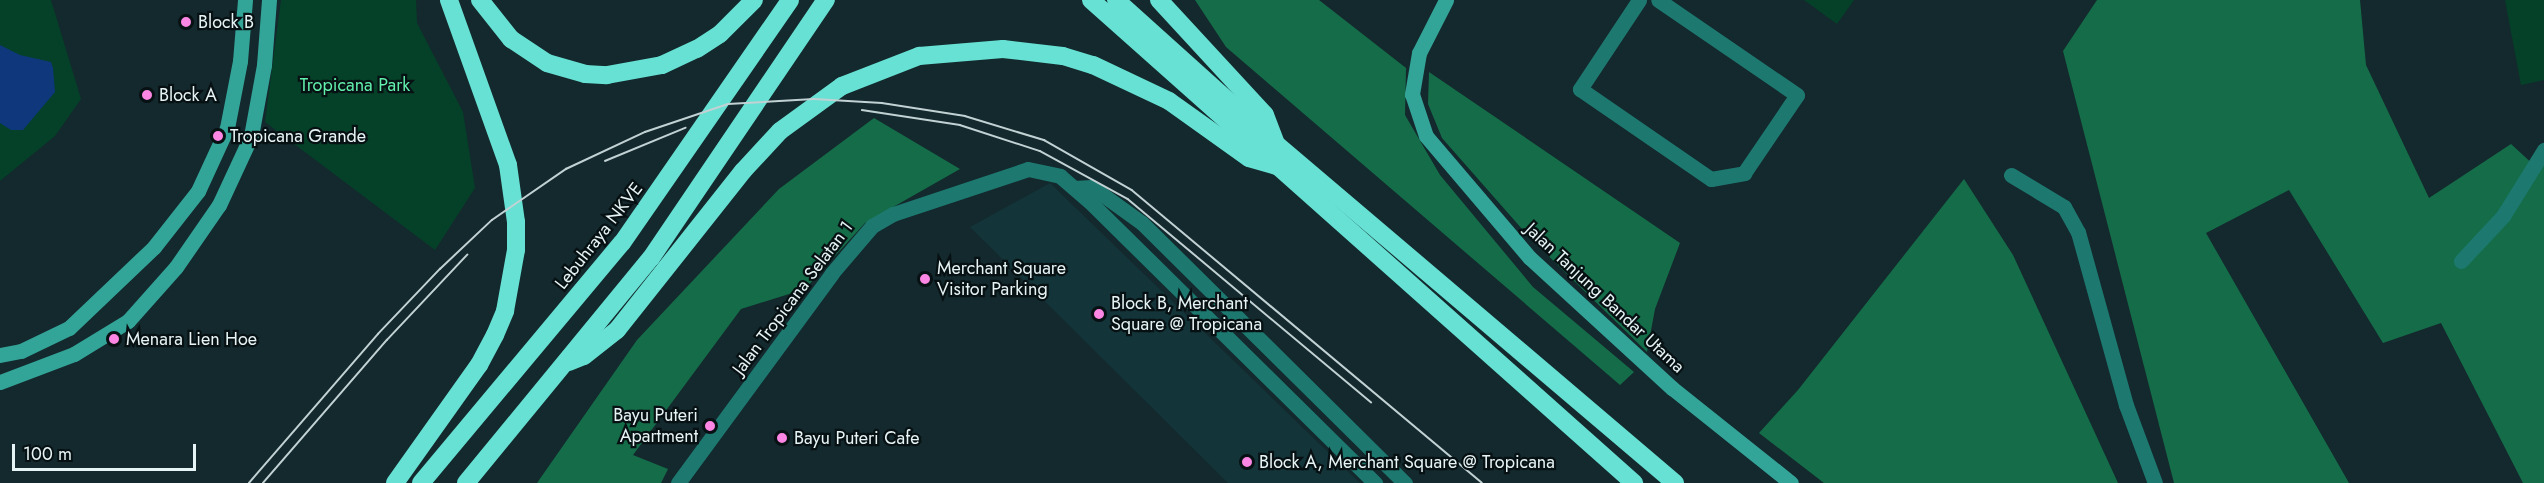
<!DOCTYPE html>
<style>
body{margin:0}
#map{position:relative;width:2544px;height:483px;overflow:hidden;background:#13292d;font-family:Jost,sans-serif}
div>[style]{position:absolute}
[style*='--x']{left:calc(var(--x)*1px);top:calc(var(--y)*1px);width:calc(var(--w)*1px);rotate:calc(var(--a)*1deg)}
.built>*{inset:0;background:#133439}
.green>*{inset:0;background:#054128}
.forest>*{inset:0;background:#146d48}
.water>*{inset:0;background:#0e377c}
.street>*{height:15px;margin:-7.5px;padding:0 7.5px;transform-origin:7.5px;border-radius:7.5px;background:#1d7970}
.secondary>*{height:15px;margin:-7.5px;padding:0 7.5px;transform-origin:7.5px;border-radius:7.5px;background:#33a498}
.highway>*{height:18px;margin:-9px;padding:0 9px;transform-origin:9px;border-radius:9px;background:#67e1d3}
.tram>*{height:1.5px;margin:-0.75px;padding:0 0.75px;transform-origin:0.75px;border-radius:0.75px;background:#c2d2d4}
.dots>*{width:16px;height:16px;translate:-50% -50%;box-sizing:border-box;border:3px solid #071012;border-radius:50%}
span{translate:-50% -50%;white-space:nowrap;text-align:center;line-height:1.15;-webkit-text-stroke:4.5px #071012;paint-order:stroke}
.poi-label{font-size:18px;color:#e6f4f6}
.left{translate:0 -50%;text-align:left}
.right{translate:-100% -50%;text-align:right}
.park-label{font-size:18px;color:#61efac}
.street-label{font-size:18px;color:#e6f4f6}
.scale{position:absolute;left:12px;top:444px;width:184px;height:27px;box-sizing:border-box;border:3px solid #e6f4f6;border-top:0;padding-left:8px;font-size:18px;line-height:21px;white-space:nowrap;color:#e6f4f6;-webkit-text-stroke:4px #071012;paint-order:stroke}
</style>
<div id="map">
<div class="built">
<div style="clip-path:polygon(1050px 183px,1360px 483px,1228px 483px,970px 227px)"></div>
</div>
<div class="green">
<div style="clip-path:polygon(0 0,51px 0,81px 99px,55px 136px,0 181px)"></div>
<div style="clip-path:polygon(281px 0,416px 0,417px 23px,463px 112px,475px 188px,435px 250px,265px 122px)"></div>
<div style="clip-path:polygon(1804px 0,1854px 0,1837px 24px)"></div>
<div style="clip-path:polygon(2505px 0,2544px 0,2544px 80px,2521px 85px)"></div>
</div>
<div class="forest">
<div style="clip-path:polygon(1195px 0,1319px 0,1406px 68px,1405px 115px,1440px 175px,1533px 287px,1634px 372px,1620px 385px,1226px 47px)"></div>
<div style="clip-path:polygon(2097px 0,2360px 0,2366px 65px,2429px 198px,2511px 144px,2536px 167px,2544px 160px,2544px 483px,2523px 483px,2441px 323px,2383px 343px,2289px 190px,2206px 233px,2349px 483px,2174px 483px,2063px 51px)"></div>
<div style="clip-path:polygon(1429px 72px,1680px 243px,1655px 309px,1647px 352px,1529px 237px,1442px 138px,1428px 104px)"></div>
<div style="clip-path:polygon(874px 118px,960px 169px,865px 223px,805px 289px,741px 309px,633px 455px,668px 469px,661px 483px,537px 483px,637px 340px,779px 189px)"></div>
<div style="clip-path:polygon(1964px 179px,2013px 255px,2118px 483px,1824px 483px,1759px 433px,1798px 390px)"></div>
</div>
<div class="water">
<div style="clip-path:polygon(0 45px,20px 55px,51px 62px,53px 68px,55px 92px,23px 130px,11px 130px,0 123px)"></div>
</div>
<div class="street">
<div style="--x:1639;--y:0;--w:107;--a:123.5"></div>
<div style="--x:1580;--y:89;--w:159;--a:34.5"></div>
<div style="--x:1711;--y:179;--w:34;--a:-10"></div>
<div style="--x:1744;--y:173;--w:94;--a:-55.8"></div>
<div style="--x:1797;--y:95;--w:168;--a:-145.6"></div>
<div style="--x:2011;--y:175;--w:62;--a:31.1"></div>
<div style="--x:2064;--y:207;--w:29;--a:61"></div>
<div style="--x:2078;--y:232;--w:180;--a:74.5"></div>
<div style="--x:2126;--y:405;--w:83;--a:69.6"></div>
<div style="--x:1074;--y:188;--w:18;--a:-3"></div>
<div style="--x:1092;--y:187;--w:62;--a:35.8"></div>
<div style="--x:1142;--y:223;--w:370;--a:44.7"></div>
<div style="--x:2461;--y:261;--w:62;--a:-47"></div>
<div style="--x:2503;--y:216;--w:78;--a:-58.2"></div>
<div style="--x:678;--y:483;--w:260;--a:-53.7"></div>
<div style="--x:832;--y:273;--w:62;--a:-49.6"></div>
<div style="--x:872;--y:226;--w:24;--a:-30"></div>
<div style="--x:893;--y:214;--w:142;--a:-18.4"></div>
<div style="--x:1028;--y:169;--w:33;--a:12"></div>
<div style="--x:1060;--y:176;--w:38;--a:41"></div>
<div style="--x:1089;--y:201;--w:402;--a:44.6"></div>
</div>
<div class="secondary">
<div style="--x:1446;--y:0;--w:59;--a:117"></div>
<div style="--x:1419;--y:53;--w:42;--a:99.7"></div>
<div style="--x:1412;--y:94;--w:44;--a:71.6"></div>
<div style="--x:1426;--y:136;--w:160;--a:49.6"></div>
<div style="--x:1530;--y:258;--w:193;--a:42.5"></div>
<div style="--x:1672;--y:388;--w:152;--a:38.6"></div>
<div style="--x:0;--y:355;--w:21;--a:-11"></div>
<div style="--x:21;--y:351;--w:53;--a:-25.6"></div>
<div style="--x:69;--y:328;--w:117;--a:-43.6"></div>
<div style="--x:154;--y:247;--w:71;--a:-51.8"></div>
<div style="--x:198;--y:191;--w:69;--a:-65.3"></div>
<div style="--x:227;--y:128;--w:68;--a:-79"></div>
<div style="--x:240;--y:61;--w:61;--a:-85.3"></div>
<div style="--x:0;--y:382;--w:79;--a:-20.7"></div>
<div style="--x:74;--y:354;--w:63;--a:-31.4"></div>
<div style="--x:128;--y:321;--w:72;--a:-48.4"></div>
<div style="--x:176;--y:267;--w:75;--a:-55.3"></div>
<div style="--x:219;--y:205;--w:76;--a:-65.1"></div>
<div style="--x:251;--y:136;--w:72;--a:-79.6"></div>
<div style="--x:264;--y:65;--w:65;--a:-85.6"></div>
</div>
<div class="highway">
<div style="--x:480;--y:0;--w:50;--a:51.5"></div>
<div style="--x:511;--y:39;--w:43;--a:33.7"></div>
<div style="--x:547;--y:63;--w:40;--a:16"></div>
<div style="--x:585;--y:74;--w:22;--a:3"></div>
<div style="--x:607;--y:75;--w:56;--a:-10.3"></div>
<div style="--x:662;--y:65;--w:38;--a:-25"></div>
<div style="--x:697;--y:49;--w:27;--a:-33"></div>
<div style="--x:720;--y:34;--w:48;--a:-45"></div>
<div style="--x:1091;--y:0;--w:727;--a:41.65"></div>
<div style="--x:1116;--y:0;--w:214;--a:42"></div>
<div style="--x:1275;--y:143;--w:525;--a:40.36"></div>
<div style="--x:1159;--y:0;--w:156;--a:47.3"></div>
<div style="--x:1265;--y:115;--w:28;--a:69"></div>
<div style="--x:569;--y:362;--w:16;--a:-22"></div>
<div style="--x:584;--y:356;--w:42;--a:-38.2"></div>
<div style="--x:617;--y:330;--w:203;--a:-51.6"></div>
<div style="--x:743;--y:171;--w:54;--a:-47.2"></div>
<div style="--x:780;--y:131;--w:77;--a:-36"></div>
<div style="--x:842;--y:86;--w:83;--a:-21.3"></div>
<div style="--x:919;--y:56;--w:84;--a:-4.8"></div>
<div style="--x:1003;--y:49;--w:60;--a:6.7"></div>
<div style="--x:1063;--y:56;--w:31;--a:17"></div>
<div style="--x:1093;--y:65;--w:84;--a:25.3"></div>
<div style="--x:1169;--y:101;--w:98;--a:35.5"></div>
<div style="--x:1249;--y:158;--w:29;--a:16"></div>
<div style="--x:395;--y:483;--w:145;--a:-54.6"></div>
<div style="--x:479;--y:365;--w:34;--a:-62"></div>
<div style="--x:495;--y:335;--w:26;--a:-67"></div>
<div style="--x:505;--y:311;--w:62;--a:-79.8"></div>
<div style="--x:516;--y:250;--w:28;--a:-90"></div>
<div style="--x:516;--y:222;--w:58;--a:-98"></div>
<div style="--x:508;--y:165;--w:175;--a:-109.7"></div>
<div style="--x:421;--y:483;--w:313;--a:-50.1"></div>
<div style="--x:622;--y:243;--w:295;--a:-55.3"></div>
<div style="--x:466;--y:483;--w:291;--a:-50.6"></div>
<div style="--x:651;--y:258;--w:312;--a:-55.9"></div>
</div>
<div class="tram">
<div style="--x:862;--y:110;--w:99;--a:8.7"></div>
<div style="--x:960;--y:125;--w:84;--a:18"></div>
<div style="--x:1040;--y:151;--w:100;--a:28.6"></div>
<div style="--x:1128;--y:199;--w:317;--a:39.9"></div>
<div style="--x:605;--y:161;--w:87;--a:-22.4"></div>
<div style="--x:249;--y:483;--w:197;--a:-49.1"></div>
<div style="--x:378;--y:334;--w:90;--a:-46.4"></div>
<div style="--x:440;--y:269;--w:71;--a:-43.3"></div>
<div style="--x:492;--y:220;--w:90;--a:-34.6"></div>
<div style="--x:566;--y:169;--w:87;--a:-25.1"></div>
<div style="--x:645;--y:132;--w:88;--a:-18.6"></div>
<div style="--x:728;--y:104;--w:86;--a:-3.3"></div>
<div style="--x:814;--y:99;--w:68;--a:3.4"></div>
<div style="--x:882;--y:103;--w:84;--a:8.9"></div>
<div style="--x:965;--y:116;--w:83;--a:16.9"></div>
<div style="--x:1044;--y:140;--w:101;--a:29.6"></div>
<div style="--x:1132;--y:190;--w:456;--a:39.9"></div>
<div style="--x:263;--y:483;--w:189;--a:-49.1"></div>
<div style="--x:387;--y:340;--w:117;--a:-46.7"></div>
</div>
<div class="dots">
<div style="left:186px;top:22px;background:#fc86e3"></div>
<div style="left:147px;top:95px;background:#fc86e3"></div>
<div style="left:218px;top:136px;background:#fc86e3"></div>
<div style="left:925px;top:279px;background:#fc86e3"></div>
<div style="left:1099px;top:314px;background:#fc86e3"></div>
<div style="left:114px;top:339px;background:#fc86e3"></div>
<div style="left:710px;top:426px;background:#fc86e3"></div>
<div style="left:782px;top:438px;background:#fc86e3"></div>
<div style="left:1247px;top:462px;background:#fc86e3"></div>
</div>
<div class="poi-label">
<span class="left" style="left:198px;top:22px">Block B</span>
<span class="left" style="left:159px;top:95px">Block A</span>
<span class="left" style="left:230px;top:136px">Tropicana Grande</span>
<span class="left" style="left:937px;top:279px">Merchant Square<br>Visitor Parking</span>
<span class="left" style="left:1111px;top:314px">Block B, Merchant<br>Square @ Tropicana</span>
<span class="left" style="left:126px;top:339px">Menara Lien Hoe</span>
<span class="right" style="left:698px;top:426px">Bayu Puteri<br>Apartment</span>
<span class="left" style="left:794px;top:438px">Bayu Puteri Cafe</span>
<span class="left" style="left:1259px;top:462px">Block A, Merchant Square @ Tropicana</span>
</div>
<div class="park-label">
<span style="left:355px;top:85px">Tropicana Park</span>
</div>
<div class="street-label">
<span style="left:599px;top:236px;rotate:-52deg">Lebuhraya NKVE</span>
<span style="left:793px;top:298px;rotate:-53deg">Jalan Tropicana Selatan 1</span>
<span style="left:1605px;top:298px;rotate:43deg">Jalan Tanjung Bandar Utama</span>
</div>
<div class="scale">100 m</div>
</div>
